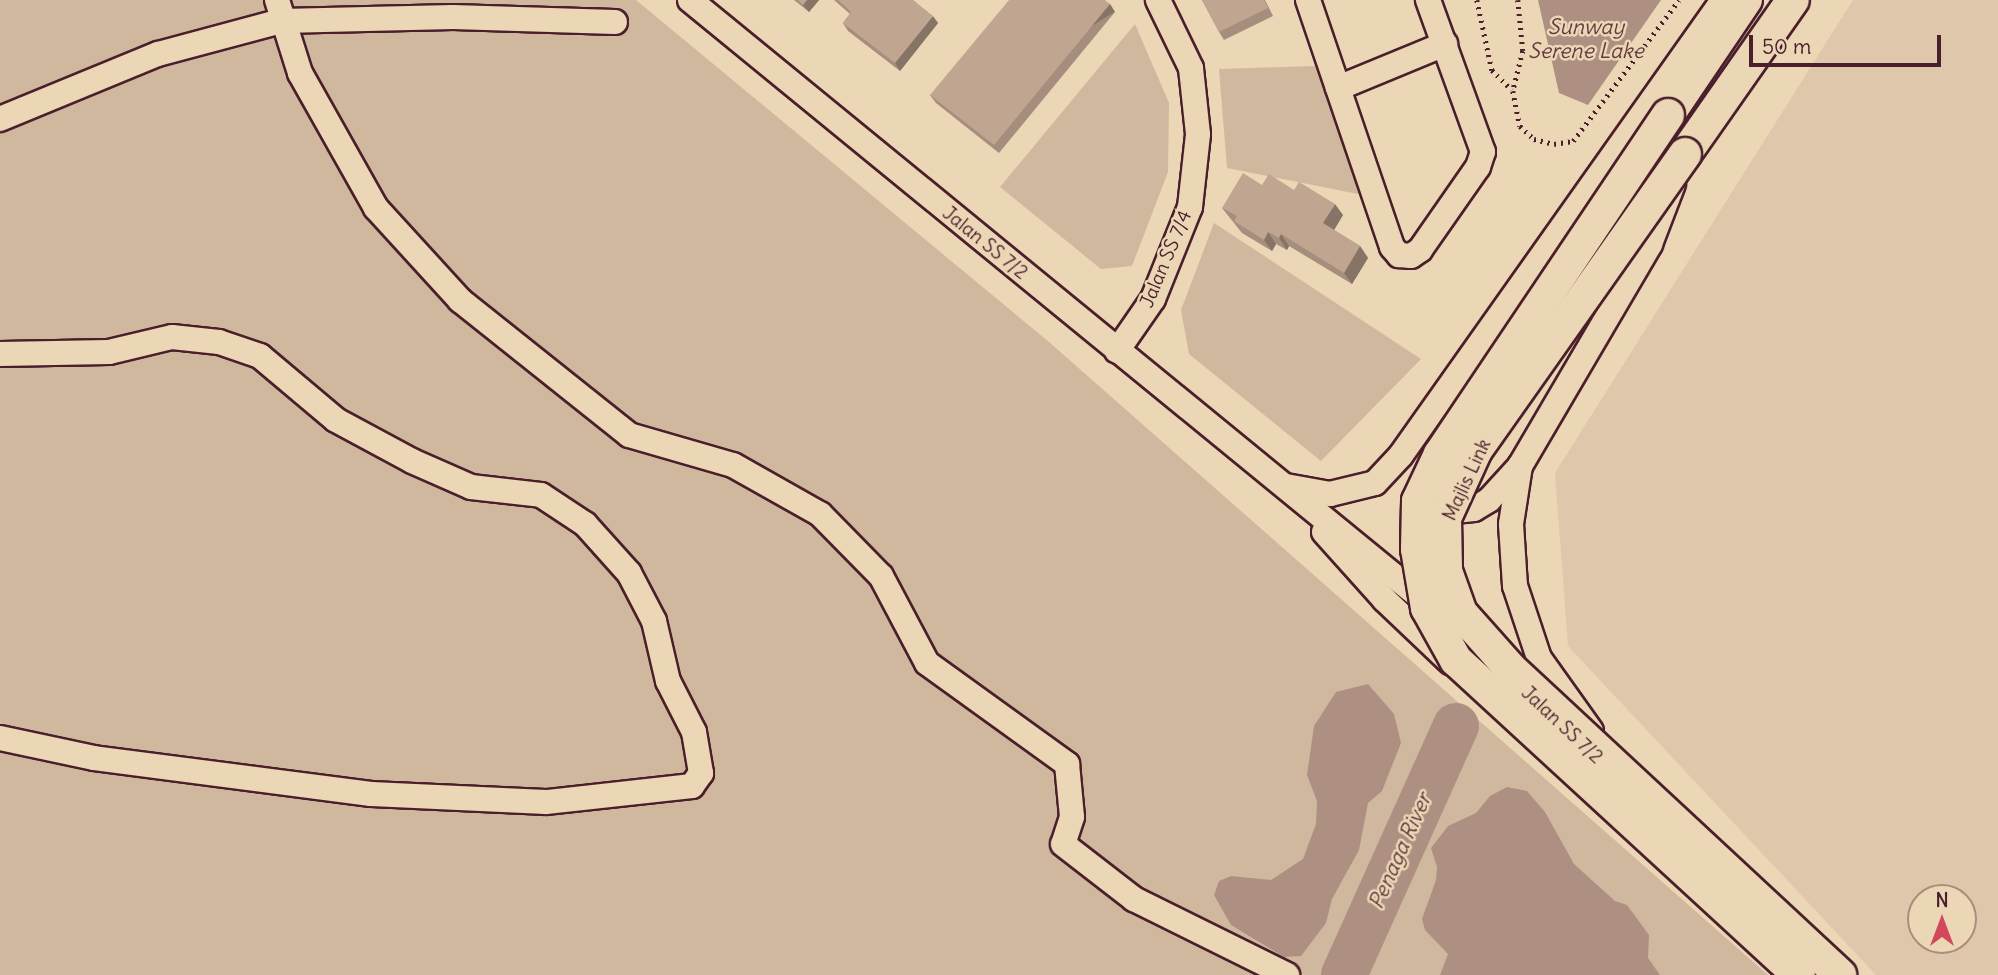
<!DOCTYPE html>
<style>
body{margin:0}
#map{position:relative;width:1998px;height:975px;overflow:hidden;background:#ebd6b5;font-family:Delius,sans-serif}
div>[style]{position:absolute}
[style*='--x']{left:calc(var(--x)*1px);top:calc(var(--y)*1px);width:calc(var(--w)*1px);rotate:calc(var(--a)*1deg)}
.built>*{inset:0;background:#dec7aa}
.green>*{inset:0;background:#d0b89f}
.water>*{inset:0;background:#ad9081}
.river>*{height:46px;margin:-23px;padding:0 23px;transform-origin:23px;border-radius:23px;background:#ad9081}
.path>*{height:4.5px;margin-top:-2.25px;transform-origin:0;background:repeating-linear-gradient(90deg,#4a1f2b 0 2px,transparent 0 7px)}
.roads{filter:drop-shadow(2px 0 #4a1f2b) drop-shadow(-2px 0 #4a1f2b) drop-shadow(0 2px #4a1f2b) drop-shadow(0 -2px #4a1f2b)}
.minor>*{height:24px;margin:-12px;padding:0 12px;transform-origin:12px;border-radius:12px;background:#ebd6b5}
.major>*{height:32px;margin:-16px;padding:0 16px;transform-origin:16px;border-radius:16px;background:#ebd6b5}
.bridges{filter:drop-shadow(2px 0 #4a1f2b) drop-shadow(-2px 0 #4a1f2b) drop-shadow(0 2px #4a1f2b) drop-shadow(0 -2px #4a1f2b)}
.major-bridge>*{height:32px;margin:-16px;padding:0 16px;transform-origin:16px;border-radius:16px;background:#ebd6b5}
.wall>*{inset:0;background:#a58e7d}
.shaded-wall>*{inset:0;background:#867466;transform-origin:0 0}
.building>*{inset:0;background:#c0a591}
span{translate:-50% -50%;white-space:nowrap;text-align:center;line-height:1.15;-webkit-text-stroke:5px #ebd6b5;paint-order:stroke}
.street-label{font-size:19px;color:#4a1f2b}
.water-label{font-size:21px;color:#633b40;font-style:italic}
.north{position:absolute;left:1907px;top:884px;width:70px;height:70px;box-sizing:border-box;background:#ebd6b5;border:2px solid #ab8d7e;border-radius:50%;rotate:0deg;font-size:19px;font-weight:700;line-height:28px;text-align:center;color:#4a1f2b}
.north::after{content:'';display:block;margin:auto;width:24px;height:32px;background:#d1495b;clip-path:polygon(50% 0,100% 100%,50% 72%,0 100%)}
.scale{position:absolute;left:1749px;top:35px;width:192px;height:32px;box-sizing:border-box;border:4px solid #4a1f2b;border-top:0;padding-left:9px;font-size:21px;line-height:24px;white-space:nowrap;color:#4a1f2b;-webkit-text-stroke:5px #ebd6b5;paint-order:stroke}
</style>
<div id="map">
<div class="built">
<div style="clip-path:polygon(evenodd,1853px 0,1998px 0,1998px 975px,1876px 975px,1568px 646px,1555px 473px,1853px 0,1921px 898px,1963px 898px,1963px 940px,1921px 940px,1921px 898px)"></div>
</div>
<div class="green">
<div style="clip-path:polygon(0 0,636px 0,1049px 342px,1768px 975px,0 975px)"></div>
<div style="clip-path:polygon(1135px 24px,1169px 103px,1168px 172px,1132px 266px,1101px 269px,1000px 187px)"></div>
<div style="clip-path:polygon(1315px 66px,1363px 195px,1227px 168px,1219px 69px)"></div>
<div style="clip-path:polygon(1214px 223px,1421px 359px,1321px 461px,1189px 354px,1181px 310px)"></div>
</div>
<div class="water">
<div style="clip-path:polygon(1538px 0,1661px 0,1588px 105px,1559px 93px)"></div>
<div style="clip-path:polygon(1368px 684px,1394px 714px,1401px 743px,1382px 791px,1368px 803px,1359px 850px,1332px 899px,1326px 923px,1301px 956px,1284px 957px,1231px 925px,1214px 895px,1219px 881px,1231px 876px,1271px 880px,1303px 859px,1316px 824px,1317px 801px,1307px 775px,1314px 726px,1336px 692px)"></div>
<div style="clip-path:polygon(1507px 787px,1527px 791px,1545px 812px,1574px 864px,1615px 901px,1627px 905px,1649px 935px,1648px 958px,1660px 975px,1440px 975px,1448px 954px,1425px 930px,1422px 919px,1436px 880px,1437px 867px,1431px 848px,1448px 826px,1476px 813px,1490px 796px)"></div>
</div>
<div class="river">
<div style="--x:1344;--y:975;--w:273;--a:-65.8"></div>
</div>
<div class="path">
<div style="--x:1477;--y:0;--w:72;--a:77.9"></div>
<div style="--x:1492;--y:70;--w:28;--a:45"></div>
<div style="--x:1518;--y:0;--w:51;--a:84.4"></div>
<div style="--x:1523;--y:51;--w:41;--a:104"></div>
<div style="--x:1513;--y:91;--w:36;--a:79"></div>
<div style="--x:1520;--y:126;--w:19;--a:43"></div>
<div style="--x:1534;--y:139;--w:21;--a:14"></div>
<div style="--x:1554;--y:144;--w:19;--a:-9"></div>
<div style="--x:1573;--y:141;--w:176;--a:-53.1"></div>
</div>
<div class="roads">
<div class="minor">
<div style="--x:277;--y:0;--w:77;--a:72.5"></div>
<div style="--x:300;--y:73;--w:155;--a:60.6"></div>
<div style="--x:376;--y:208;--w:125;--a:47.6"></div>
<div style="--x:460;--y:300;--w:216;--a:38.6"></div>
<div style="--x:629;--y:435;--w:108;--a:16.1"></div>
<div style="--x:733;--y:465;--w:100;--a:29.4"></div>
<div style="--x:820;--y:514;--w:87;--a:45.5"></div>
<div style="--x:881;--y:576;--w:98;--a:62.1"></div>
<div style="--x:927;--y:663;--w:173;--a:35.8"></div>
<div style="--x:1067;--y:764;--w:53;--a:84.6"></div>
<div style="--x:1072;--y:817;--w:28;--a:108"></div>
<div style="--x:1063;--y:844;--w:90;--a:37.8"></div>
<div style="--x:1134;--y:899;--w:171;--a:26.4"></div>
<div style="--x:690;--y:0;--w:957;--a:39.28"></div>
<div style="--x:1308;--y:0;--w:261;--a:71.2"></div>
<div style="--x:1392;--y:247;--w:11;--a:49"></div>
<div style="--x:1399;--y:255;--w:12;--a:5"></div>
<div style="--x:1411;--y:256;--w:11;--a:-34"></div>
<div style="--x:1420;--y:250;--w:101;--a:-55.1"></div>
<div style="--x:1478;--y:167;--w:16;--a:-72"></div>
<div style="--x:1483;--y:152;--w:162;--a:-109.9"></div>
<div style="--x:1338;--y:88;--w:116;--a:-22.4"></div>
<div style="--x:0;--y:119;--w:171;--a:-22.4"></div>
<div style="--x:158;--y:54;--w:127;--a:-15"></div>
<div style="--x:281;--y:21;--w:172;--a:-1.3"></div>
<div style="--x:453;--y:17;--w:162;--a:1.8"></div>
<div style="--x:1117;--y:351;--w:63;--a:-55.3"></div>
<div style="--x:1153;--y:299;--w:99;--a:-68.1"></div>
<div style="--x:1190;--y:207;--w:73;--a:-83.7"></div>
<div style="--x:1198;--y:134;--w:66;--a:-96.1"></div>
<div style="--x:1191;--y:68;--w:76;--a:-115.9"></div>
<div style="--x:0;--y:354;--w:109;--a:-1.1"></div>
<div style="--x:109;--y:352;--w:65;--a:-13.4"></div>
<div style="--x:172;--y:337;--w:47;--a:6.1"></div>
<div style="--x:219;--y:342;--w:43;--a:18.9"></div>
<div style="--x:260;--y:356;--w:99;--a:40.1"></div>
<div style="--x:336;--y:420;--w:86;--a:28.3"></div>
<div style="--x:412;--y:461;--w:64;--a:23.8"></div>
<div style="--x:471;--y:487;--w:70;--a:6.5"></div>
<div style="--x:541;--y:495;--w:53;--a:33.4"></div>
<div style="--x:585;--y:524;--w:66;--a:48.1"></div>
<div style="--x:629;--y:573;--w:54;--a:62.5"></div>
<div style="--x:654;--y:621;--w:62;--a:76.9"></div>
<div style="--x:668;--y:681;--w:57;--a:63"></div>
<div style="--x:694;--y:732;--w:42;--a:80.3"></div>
<div style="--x:701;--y:773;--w:16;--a:125"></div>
<div style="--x:692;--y:786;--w:147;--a:173.7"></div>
<div style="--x:546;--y:802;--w:175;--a:-177.4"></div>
<div style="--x:371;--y:794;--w:279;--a:-172.6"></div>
<div style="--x:94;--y:758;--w:96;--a:-168"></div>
<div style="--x:1286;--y:486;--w:45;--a:10.3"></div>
<div style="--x:1330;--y:494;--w:46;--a:-13.7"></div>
<div style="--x:1375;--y:483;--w:38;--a:-47"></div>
<div style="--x:1401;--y:455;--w:557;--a:-54.71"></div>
<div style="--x:1437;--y:500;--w:21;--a:31"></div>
<div style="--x:1455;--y:511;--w:19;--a:-6"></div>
<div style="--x:1474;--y:509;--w:17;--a:-31"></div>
<div style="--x:1489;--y:500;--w:46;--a:-47.6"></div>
<div style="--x:1324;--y:532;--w:91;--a:48.1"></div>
<div style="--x:1385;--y:600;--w:90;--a:43.6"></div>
<div style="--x:1591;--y:731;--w:90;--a:-125.5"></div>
<div style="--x:1539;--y:658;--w:76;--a:-108.4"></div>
<div style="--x:1515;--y:586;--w:62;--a:-93.7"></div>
<div style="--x:1511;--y:524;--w:59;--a:-81.2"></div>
<div style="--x:1520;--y:466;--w:257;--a:-59.6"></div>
<div style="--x:1650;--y:244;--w:64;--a:-69"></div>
</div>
<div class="major">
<div style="--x:1668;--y:115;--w:139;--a:-55.9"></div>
<div style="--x:1685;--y:154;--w:188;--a:-55"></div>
</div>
</div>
<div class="bridges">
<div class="major-bridge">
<div style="--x:1668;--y:115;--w:409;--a:123.9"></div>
<div style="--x:1440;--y:454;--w:52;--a:115.1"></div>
<div style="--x:1418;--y:501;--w:48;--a:91.2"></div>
<div style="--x:1417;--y:549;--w:60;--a:80.4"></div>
<div style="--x:1427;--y:608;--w:60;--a:60.9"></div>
<div style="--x:1456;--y:660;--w:466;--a:42.6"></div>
<div style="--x:1685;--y:154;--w:362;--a:125.2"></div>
<div style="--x:1476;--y:450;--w:75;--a:114.5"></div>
<div style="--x:1445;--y:518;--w:53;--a:88.9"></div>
<div style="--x:1446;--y:571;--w:45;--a:70.3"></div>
<div style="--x:1461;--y:613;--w:74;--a:48.3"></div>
<div style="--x:1510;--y:668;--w:451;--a:42.9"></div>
</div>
</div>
<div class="wall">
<div style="clip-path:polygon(794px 0,819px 0,809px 12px)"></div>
<div style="clip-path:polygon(834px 0,913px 0,938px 23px,900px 71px,848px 31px,843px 23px,850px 14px)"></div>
<div style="clip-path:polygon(1202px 0,1265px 0,1273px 16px,1224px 40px,1219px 32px)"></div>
<div style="clip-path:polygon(1110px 4px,1115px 12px,999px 153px,936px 103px,930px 95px)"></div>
<div style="clip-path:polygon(1262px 185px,1294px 190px,1343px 215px,1334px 230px,1360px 246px,1368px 258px,1352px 284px,1289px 246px,1287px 250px,1276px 244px,1272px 251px,1242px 233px,1222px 208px)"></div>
</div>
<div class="shaded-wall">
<div style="clip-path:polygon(807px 0,819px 0,809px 12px,803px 5px)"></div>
<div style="left:1110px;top:4px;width:9px;height:183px;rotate:58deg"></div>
<div style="clip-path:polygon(933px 16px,938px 23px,900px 71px,895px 63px)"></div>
<div style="clip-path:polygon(1335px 204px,1343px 215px,1331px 235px,1323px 223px)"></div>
<div style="clip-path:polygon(1268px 232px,1276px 244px,1272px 251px,1264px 240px)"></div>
<div style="clip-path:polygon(1281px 234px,1289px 246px,1287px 250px,1279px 238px)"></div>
<div style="clip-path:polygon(1360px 246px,1368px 258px,1352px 284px,1344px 273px)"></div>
</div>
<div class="building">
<div style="clip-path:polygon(798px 0,807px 0,803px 5px)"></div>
<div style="clip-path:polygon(838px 0,913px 0,933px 16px,895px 63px,843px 23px,851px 12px)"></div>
<div style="clip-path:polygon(1009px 0,1105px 0,1110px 4px,994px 145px,930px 95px)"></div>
<div style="clip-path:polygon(1202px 0,1264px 0,1268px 8px,1219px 32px)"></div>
<div style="clip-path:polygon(1243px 173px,1262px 185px,1269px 174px,1294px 190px,1299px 182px,1335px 204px,1323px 223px,1360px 246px,1344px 273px,1281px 234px,1279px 238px,1268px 232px,1264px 240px,1234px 221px,1237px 216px,1222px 208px)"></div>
</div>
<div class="street-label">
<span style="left:985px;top:243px;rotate:39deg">Jalan SS 7/2</span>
<span style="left:1166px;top:259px;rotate:-67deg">Jalan SS 7/4</span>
<span style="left:1467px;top:480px;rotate:-65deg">Majlis Link</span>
<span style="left:1562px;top:725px;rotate:43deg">Jalan SS 7/2</span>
</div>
<div class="water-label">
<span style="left:1586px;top:39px">Sunway<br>Serene Lake</span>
<span style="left:1400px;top:851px;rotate:-66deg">Penaga River</span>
</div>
<div class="north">N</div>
<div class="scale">50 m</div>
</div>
